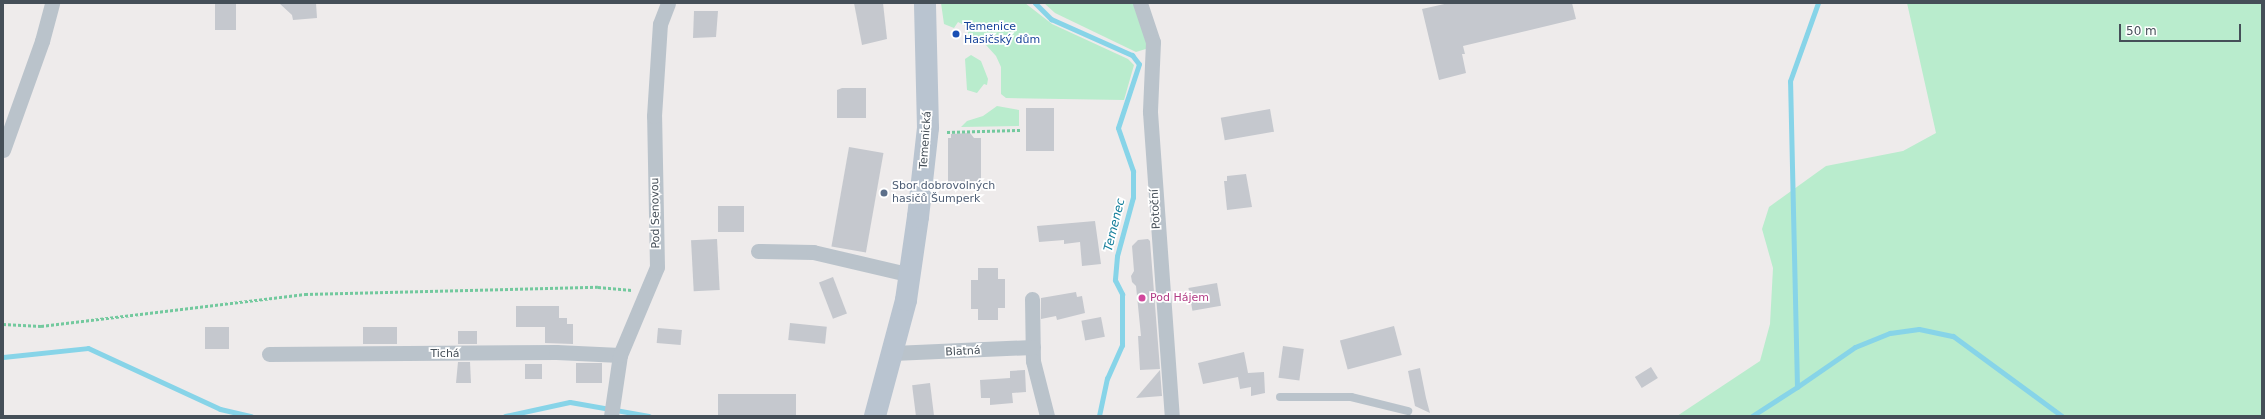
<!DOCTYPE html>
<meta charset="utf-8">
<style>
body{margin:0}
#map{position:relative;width:2265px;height:419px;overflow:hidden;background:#eeebeb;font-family:"DejaVu Sans",sans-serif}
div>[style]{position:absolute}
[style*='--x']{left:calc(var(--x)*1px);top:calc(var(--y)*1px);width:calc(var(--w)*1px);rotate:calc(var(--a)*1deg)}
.green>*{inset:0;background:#b9eccd}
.stream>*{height:5px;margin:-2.5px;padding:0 2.5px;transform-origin:2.5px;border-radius:2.5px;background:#87d4e8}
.building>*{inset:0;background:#c5c8ce;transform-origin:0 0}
.path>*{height:2.5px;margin-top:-1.25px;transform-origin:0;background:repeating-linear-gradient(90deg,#73c99e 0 3px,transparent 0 5px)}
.lane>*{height:8px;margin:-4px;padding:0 4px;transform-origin:4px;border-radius:4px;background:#bac3cb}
.street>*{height:15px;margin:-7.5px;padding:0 7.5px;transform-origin:7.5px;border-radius:7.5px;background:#bac3cb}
.secondary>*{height:22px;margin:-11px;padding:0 11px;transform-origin:11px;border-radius:11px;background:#b9c4d0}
.dots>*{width:11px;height:11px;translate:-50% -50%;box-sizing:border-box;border:2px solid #fff;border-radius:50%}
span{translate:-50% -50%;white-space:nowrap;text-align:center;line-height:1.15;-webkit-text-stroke:3.5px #fff;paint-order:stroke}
.transit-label{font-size:11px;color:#164399}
.left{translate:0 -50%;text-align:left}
.street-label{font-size:11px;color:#454f58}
.service-label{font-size:11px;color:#4e5e75}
.hotel-label{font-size:11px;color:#b23c85}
.water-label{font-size:12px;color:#107c99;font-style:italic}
.frame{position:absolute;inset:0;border:4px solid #454f58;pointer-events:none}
.scale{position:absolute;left:2119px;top:24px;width:122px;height:18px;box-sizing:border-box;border:2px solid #454f58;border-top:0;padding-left:5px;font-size:12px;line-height:14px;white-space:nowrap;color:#454f58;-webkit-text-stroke:3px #fff;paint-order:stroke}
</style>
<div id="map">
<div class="green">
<div style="clip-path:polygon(941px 3px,1025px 3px,1052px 24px,1128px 59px,1134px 65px,1124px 100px,1006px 98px,1001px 94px,1001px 67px,996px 56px,986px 45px,968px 38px,968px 27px,958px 22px,954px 28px,944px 24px)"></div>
<div style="clip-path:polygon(1044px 3px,1136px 3px,1149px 48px,1136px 52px,1055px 13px)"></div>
<div style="clip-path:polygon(1907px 3px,2262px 3px,2262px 416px,1677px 416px,1760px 361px,1770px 324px,1773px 268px,1762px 229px,1769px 207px,1826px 166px,1903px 151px,1936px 133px)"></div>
<div style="clip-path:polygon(971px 55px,981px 61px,988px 79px,987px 85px,984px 84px,977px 93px,967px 90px,965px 59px)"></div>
<div style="clip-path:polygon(997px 106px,1019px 110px,1019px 126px,961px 127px,967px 121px,983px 116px)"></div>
</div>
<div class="stream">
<div style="--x:1035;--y:3;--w:23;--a:45"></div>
<div style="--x:1051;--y:19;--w:89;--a:24"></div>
<div style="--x:1132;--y:55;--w:11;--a:52"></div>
<div style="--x:1139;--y:64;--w:67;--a:108.2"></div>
<div style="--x:1118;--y:128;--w:46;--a:70.8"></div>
<div style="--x:1133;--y:171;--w:26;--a:90"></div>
<div style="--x:1133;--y:197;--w:61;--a:105.2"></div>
<div style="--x:1117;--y:256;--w:24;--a:95"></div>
<div style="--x:1115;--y:280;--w:16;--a:63"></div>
<div style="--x:1122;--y:294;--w:51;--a:90"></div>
<div style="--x:1122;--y:345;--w:36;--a:114"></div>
<div style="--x:1107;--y:378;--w:39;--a:102"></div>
<div style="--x:3;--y:357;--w:85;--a:-6"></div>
<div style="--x:88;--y:348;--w:145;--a:24.8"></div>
<div style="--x:220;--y:409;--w:32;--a:13"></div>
<div style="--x:1797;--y:387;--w:70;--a:-34.6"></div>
<div style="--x:1855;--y:347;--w:38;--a:-22"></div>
<div style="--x:1890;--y:333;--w:29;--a:-8"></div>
<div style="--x:1919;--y:329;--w:35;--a:12"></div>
<div style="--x:1953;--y:336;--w:135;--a:36.3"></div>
<div style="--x:505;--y:416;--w:66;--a:-12.2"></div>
<div style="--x:570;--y:402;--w:80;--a:10"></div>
<div style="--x:1752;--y:416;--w:54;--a:-32.8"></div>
<div style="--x:1797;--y:387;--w:306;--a:-91.3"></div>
<div style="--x:1790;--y:81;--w:83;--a:-70.3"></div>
</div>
<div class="building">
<div style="left:215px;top:3px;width:21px;height:27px"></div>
<div style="clip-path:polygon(279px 3px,316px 3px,317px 18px,293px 20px,292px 15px)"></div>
<div style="clip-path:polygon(854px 3px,883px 3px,887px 39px,862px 45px)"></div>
<div style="clip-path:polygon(1449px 3px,1572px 3px,1576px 19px,1463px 46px,1465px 54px,1462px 54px,1466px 73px,1439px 80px,1422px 9px)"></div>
<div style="clip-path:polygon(694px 11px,718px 11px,716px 37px,693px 38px)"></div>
<div style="clip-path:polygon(842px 88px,866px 88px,866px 118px,837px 118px,837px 90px)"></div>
<div style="left:1026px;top:108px;width:28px;height:43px"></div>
<div style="left:1270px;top:109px;width:23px;height:50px;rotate:80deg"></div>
<div style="clip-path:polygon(970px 133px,974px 138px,981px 138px,981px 188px,948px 188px,948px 138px,951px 138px,951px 134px)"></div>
<div style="left:849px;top:147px;width:35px;height:101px;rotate:10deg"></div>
<div style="clip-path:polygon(1246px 174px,1252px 207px,1227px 210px,1224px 181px,1227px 181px,1227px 176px)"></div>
<div style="left:744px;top:206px;width:26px;height:26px;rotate:90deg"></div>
<div style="clip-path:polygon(1095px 221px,1101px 264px,1082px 266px,1080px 242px,1064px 244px,1064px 240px,1039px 242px,1037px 226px)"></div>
<div style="left:717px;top:239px;width:51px;height:26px;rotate:87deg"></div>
<div style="clip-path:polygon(1148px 239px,1150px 241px,1160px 369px,1140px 370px,1138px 336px,1141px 336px,1136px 286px,1132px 282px,1131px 276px,1134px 271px,1132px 246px,1138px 240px)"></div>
<div style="clip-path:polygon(978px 268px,998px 268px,998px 279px,1005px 279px,1005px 308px,998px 308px,998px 320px,978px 320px,978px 309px,971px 309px,971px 280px,978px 280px)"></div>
<div style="left:833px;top:277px;width:39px;height:15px;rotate:69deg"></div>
<div style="left:1217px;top:283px;width:23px;height:29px;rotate:80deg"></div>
<div style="clip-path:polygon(1076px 292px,1077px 297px,1082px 296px,1085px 313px,1057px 320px,1056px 316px,1041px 319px,1041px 298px)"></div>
<div style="clip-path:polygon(516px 306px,559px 306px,559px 318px,567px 318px,567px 324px,573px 324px,573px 344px,545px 343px,545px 327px,516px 327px)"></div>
<div style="left:1101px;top:317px;width:20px;height:20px;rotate:79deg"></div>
<div style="left:790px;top:323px;width:37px;height:17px;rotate:6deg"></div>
<div style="left:1394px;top:326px;width:30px;height:56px;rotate:75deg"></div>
<div style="left:205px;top:327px;width:24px;height:22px"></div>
<div style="left:397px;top:327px;width:17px;height:34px;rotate:90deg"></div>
<div style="left:658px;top:328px;width:24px;height:15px;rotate:5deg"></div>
<div style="left:477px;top:331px;width:13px;height:19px;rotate:90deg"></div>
<div style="left:1283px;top:346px;width:21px;height:32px;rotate:8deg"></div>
<div style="clip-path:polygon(1244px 352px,1248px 373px,1264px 372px,1265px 393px,1251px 396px,1251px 387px,1240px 389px,1238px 377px,1203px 384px,1198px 363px)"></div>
<div style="clip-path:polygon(458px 362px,470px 362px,471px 383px,456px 383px)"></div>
<div style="left:576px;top:363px;width:26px;height:20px"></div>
<div style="left:525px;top:364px;width:17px;height:15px"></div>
<div style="left:1651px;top:367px;width:13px;height:19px;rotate:58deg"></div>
<div style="clip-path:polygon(1420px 368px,1426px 398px,1430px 413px,1415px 406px,1408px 371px)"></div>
<div style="clip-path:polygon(1025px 370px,1026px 392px,1012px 393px,1013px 403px,990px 405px,990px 398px,981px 398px,980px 380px,1010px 378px,1010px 371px)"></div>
<div style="clip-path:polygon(1160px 370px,1162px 396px,1136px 398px)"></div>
<div style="left:930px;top:383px;width:33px;height:18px;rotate:83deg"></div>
<div style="left:796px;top:394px;width:22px;height:78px;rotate:90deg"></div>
</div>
<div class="path">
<div style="--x:947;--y:132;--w:73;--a:-1.6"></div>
<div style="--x:3;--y:324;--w:38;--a:3"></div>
<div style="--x:41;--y:326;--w:266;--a:-6.9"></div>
<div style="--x:305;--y:294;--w:293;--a:-1.4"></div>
<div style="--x:598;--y:287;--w:34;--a:5"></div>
</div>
<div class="lane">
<div style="--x:1280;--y:397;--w:71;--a:0"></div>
<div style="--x:1351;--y:397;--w:59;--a:13.8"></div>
</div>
<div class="street">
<div style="--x:1140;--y:3;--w:41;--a:71.6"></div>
<div style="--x:1153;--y:42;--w:70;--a:92.5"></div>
<div style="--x:1150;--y:112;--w:305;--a:85.9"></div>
<div style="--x:3;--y:150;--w:116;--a:-70.3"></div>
<div style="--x:42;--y:41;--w:39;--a:-75"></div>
<div style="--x:758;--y:251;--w:55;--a:1"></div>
<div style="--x:813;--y:252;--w:101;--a:13.2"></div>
<div style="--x:1032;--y:299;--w:62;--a:89.1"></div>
<div style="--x:1033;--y:361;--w:57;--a:75.7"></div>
<div style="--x:893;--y:353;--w:140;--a:-2.5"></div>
<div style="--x:269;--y:354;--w:287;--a:-0.4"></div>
<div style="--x:556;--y:352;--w:64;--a:2.7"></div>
<div style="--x:611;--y:416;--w:62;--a:-81.6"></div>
<div style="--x:620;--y:355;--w:95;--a:-67.2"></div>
<div style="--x:657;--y:267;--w:151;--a:-91.1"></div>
<div style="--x:654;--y:116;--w:92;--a:-86.3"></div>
<div style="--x:660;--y:24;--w:22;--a:-69"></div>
</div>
<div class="secondary">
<div style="--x:875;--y:416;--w:120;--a:-75"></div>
<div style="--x:906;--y:300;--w:84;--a:-81.8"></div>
<div style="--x:918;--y:217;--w:90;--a:-83.6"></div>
<div style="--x:928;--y:128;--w:125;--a:-91.4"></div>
</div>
<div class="dots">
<div style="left:956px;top:34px;background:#1a4fb4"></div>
<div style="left:884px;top:193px;background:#5c6f8a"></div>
<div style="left:1142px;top:298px;background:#d1479c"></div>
</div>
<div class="transit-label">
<span class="left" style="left:964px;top:34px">Temenice<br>Hasičský dům</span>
</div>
<div class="street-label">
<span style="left:926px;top:140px;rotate:-86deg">Temenická</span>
<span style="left:1156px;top:209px;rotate:-93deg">Potoční</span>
<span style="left:656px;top:213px;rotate:-91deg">Pod Senovou</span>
<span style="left:963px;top:352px;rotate:-3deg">Blatná</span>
<span style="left:445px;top:354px">Tichá</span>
</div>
<div class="service-label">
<span class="left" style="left:892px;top:193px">Sbor dobrovolných<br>hasičů Šumperk</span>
</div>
<div class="hotel-label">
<span class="left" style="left:1150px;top:298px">Pod Hájem</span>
</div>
<div class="water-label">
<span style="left:1115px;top:225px;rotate:-76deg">Temenec</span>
</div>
<div class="frame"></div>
<div class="scale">50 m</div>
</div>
